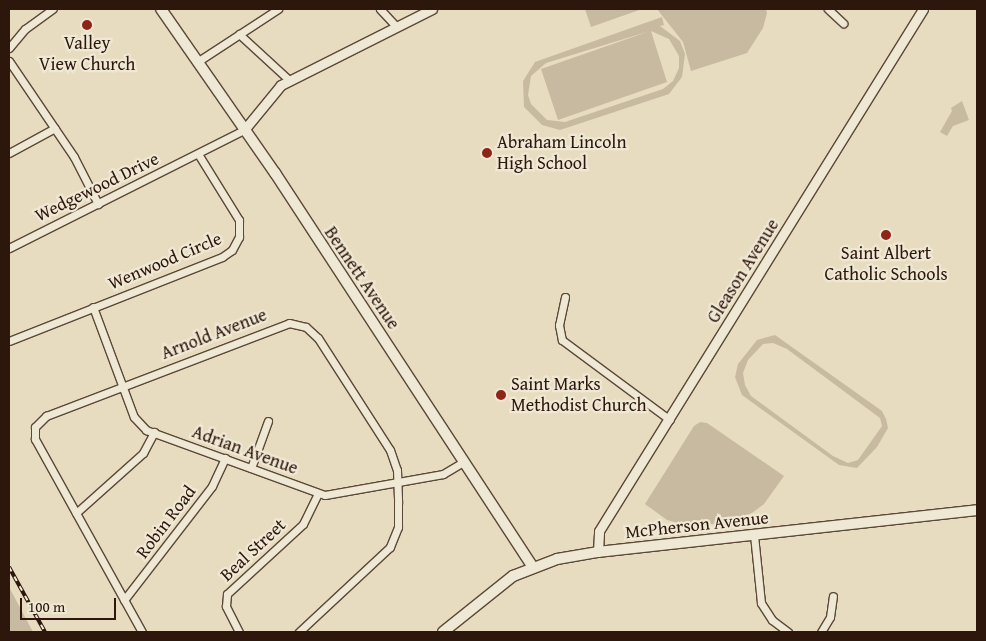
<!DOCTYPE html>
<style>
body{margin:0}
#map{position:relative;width:986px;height:641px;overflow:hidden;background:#e7dcbf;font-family:"Gentium Book Plus",serif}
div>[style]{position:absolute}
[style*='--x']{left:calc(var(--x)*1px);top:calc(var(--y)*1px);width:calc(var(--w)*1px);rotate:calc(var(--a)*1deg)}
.green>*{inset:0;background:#c7baa0}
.roads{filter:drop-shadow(1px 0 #5c4838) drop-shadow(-1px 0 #5c4838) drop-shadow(0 1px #5c4838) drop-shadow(0 -1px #5c4838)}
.minor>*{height:7px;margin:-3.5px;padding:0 3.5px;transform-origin:3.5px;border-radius:3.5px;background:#efe8d5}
.tertiary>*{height:9px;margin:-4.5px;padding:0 4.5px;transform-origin:4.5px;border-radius:4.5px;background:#efe8d5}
.secondary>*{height:10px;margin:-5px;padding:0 5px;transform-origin:5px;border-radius:5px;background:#efe8d5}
.rail>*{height:4px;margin-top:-2px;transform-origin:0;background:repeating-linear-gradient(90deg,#efe8d5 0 5.5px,#2d160b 0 11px);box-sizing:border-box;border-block:1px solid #2d160b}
.dots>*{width:14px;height:14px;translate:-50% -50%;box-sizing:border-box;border:2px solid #efe8d5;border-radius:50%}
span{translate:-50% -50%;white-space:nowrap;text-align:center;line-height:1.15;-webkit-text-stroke:4.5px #efe8d5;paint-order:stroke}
.poi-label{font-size:18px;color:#2d160b}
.left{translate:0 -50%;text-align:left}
.street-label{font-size:18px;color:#2d160b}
.frame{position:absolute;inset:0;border:10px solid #2d160b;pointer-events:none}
.scale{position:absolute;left:20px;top:598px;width:96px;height:22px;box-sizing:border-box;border:2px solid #2d160b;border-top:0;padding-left:6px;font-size:15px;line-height:18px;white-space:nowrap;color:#2d160b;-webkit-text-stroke:4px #efe8d5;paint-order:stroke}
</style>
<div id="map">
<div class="green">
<div style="clip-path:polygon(585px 9px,642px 9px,591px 27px)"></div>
<div style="clip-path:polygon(657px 9px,766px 9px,767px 13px,763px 28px,747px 53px,691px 71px,683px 42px)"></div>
<div style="clip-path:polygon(evenodd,662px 17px,664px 25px,660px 26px,680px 41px,685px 54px,682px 77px,669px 94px,560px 130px,542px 125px,524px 107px,523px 81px,535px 62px,662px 17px,650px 31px,541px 69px,558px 120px,667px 82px,651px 31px,669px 39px,679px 56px,679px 68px,673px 81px,663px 89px,565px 122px,547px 120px,531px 104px,528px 95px,531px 76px,546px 63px,650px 31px)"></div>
<div style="clip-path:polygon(962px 101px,969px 120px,953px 126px,947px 136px,940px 132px,952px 111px,951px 108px)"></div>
<div style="clip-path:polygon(evenodd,775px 335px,882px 411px,886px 419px,888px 428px,877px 447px,857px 468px,839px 465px,742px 395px,735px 377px,738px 364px,757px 340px,775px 335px,773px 343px,787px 349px,880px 418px,882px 426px,858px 460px,848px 463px,833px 456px,751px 396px,745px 385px,743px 373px,748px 360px,763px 344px,773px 343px)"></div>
<div style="clip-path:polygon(700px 422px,707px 423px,784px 476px,764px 504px,752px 513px,720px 524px,681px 524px,667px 520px,645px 504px,694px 426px)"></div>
<div style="clip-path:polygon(9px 587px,33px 632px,9px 632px)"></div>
</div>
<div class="roads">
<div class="minor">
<div style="--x:380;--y:9;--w:22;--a:47"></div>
<div style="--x:828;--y:9;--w:21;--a:43"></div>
<div style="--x:239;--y:34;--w:68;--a:42.6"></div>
<div style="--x:9;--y:48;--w:25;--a:-50"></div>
<div style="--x:25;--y:29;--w:34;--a:-36"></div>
<div style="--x:9;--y:61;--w:116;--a:55.9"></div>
<div style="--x:74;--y:157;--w:53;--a:62.9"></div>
<div style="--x:197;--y:62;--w:97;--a:-33.2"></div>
<div style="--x:9;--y:153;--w:52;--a:-28.5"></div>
<div style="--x:9;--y:248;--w:263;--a:-26.7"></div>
<div style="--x:565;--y:297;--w:29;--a:102"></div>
<div style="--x:559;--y:325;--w:15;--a:79"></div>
<div style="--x:562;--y:340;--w:134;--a:36.5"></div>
<div style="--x:93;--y:307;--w:117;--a:69.6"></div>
<div style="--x:134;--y:417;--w:18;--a:47"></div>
<div style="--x:146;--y:430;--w:190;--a:20"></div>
<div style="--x:325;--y:495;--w:120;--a:-10.1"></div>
<div style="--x:443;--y:474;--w:23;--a:-31"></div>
<div style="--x:9;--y:341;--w:229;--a:-21.5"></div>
<div style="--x:222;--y:257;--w:12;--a:-35"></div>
<div style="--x:232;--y:250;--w:15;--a:-62"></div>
<div style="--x:239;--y:237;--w:17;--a:-90"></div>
<div style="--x:239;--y:220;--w:78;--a:-121.8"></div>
<div style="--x:251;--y:468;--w:50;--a:-70.1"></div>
<div style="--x:76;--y:513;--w:90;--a:-41.8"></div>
<div style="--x:143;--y:453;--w:24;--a:-62"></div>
<div style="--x:754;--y:535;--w:68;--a:84.1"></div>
<div style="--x:761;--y:603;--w:20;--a:57"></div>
<div style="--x:772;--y:620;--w:20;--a:37"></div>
<div style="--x:124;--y:600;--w:144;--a:-52.3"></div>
<div style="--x:212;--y:486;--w:31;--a:-65"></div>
<div style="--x:142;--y:632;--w:221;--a:-119"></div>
<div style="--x:35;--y:439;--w:12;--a:-90"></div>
<div style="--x:35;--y:427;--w:16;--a:-45"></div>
<div style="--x:46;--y:416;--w:260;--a:-20.9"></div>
<div style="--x:289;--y:323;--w:17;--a:13"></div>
<div style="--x:306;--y:327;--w:16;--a:43"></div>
<div style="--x:318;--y:338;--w:133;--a:57.3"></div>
<div style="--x:390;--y:450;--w:21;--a:71"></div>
<div style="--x:397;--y:470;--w:33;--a:88"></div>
<div style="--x:398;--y:503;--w:24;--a:90"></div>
<div style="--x:398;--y:527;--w:22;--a:112"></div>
<div style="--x:390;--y:547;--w:125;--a:137"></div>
<div style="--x:239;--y:632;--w:29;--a:-117"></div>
<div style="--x:226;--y:606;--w:12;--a:-85"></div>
<div style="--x:227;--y:594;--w:103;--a:-42.6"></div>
<div style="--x:303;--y:524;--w:34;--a:-64"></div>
<div style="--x:821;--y:632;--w:17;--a:-59"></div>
<div style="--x:830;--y:617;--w:21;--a:-82"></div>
</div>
<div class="tertiary">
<div style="--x:244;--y:130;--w:58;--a:-50.6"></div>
<div style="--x:281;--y:85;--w:169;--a:-26.7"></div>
<div style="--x:598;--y:552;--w:21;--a:-87"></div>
<div style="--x:599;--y:531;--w:614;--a:-58.17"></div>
</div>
<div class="secondary">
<div style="--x:161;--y:9;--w:200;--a:55.2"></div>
<div style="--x:275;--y:173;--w:470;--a:56.8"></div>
<div style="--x:443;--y:632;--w:90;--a:-38.7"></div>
<div style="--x:513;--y:576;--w:47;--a:-21.1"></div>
<div style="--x:557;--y:559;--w:42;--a:-9.7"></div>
<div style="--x:598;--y:552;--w:381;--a:-6.3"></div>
</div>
</div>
<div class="rail">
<div style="--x:9;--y:567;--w:74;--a:61"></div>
</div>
<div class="dots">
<div style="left:87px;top:25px;background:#8f2418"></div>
<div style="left:487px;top:153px;background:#8f2418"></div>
<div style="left:886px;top:235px;background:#8f2418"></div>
<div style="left:501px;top:395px;background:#8f2418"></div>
</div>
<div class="poi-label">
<span style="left:87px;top:54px">Valley<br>View Church</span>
<span class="left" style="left:497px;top:153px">Abraham Lincoln<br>High School</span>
<span style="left:886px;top:264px">Saint Albert<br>Catholic Schools</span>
<span class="left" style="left:511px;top:395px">Saint Marks<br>Methodist Church</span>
</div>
<div class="street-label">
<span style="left:97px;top:187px;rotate:-26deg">Wedgewood Drive</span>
<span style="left:165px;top:261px;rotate:-23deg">Wenwood Circle</span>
<span style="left:743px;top:271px;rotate:-58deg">Gleason Avenue</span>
<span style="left:362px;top:278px;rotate:56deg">Bennett Avenue</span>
<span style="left:214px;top:334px;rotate:-21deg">Arnold Avenue</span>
<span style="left:245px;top:450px;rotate:20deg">Adrian Avenue</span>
<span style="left:166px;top:522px;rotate:-53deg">Robin Road</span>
<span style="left:697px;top:525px;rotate:-6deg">McPherson Avenue</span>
<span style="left:253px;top:550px;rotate:-43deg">Beal Street</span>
</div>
<div class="frame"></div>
<div class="scale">100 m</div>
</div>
